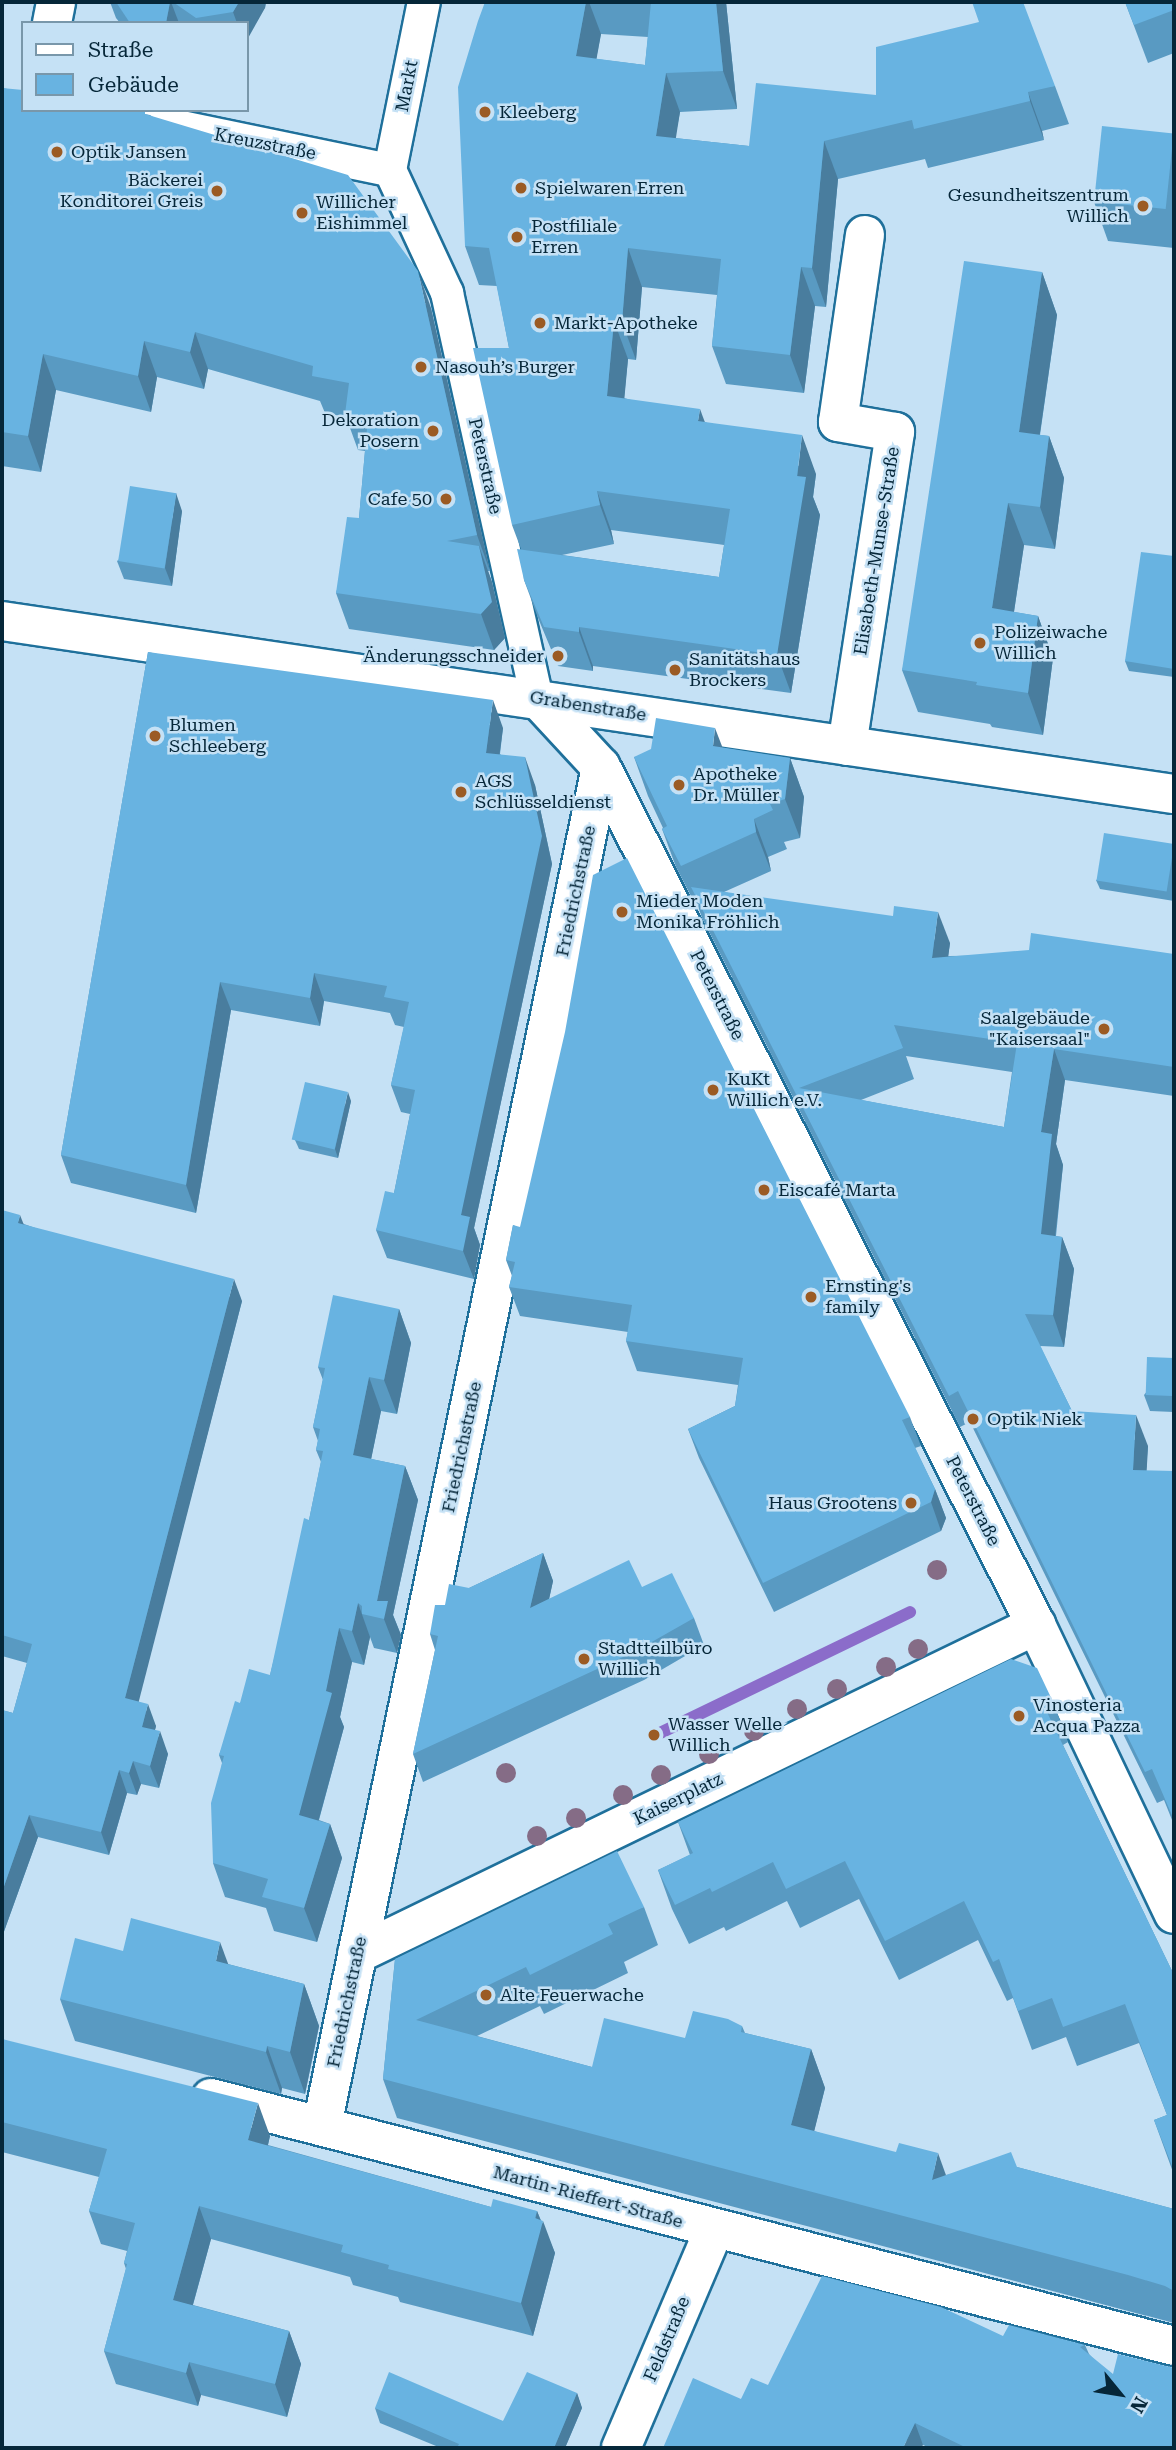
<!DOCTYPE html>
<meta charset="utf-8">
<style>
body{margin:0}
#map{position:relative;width:1176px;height:2450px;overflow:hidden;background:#c5e1f5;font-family:"Roboto Serif",serif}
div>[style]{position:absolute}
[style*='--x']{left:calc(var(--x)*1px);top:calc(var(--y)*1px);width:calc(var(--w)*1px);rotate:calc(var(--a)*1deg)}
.stream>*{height:12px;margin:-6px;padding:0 6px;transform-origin:6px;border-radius:6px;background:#8b6cca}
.roads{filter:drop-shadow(2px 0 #1f709b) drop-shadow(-2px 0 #1f709b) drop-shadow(0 2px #1f709b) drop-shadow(0 -2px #1f709b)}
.pedestrian>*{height:32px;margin:-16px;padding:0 16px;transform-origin:16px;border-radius:16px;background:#fff}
.minor>*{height:38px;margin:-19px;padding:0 19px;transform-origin:19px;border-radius:19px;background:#fff}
.tertiary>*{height:38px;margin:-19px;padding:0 19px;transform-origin:19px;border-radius:19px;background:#fff}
.trees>*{width:20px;height:20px;margin:-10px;border-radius:50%;background:#856c86}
.wall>*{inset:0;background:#599ac2}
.shaded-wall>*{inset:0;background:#497d9e}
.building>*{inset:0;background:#68b3e1;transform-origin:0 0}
.dots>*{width:19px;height:19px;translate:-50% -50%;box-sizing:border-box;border:4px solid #c5e1f5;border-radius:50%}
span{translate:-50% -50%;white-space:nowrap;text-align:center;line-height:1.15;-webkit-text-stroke:5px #c5e1f5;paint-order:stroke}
.street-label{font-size:18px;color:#062739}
.poi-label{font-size:18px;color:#062739}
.left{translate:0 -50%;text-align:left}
.right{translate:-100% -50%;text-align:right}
.frame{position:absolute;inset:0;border:4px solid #062739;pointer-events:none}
.legend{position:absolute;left:21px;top:21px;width:228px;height:91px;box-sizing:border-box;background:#c5e1f5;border:2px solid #7997aa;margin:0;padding:9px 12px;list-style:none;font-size:21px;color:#062739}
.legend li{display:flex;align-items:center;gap:14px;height:35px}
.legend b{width:35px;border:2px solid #7997aa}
.north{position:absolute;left:1085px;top:2359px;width:70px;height:70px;-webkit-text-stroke:5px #c5e1f5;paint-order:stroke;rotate:120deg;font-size:19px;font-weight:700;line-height:28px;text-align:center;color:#062739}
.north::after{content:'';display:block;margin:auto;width:24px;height:32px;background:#062739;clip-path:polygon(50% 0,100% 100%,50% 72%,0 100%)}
</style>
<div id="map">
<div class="stream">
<div style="--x:658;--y:1734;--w:280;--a:-25.8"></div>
</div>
<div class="roads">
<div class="pedestrian">
<div style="--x:99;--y:110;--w:297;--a:11.7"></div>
<div style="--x:390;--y:170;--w:136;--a:65.1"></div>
<div style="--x:447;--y:293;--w:415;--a:77.5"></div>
<div style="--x:390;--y:170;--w:171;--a:-78.6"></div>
</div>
<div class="minor">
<div style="--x:52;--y:23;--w:21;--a:-79"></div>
<div style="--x:2;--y:621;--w:1185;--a:8.4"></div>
<div style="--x:537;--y:698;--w:94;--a:47.2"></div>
<div style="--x:601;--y:767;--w:962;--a:63.12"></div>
<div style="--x:1036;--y:1625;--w:320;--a:64.5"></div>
<div style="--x:847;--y:746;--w:318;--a:-81.3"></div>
<div style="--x:895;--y:432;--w:58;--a:-170"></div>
<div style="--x:838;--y:422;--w:189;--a:-81.8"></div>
<div style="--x:357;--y:1954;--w:755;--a:-25.85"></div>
<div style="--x:322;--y:2126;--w:1387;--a:-78.4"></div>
<div style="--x:621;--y:2448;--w:237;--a:-66.9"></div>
</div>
<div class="tertiary">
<div style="--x:211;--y:2098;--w:994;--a:14.44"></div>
</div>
</div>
<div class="trees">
<div style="left:937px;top:1570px"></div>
<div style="left:918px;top:1649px"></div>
<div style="left:886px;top:1667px"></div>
<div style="left:837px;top:1689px"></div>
<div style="left:797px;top:1709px"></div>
<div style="left:754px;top:1731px"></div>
<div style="left:709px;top:1754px"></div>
<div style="left:506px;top:1773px"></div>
<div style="left:661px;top:1775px"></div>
<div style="left:623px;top:1795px"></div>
<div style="left:576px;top:1818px"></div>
<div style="left:537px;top:1836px"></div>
</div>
<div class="wall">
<div style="clip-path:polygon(110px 2px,266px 2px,265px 8px,247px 23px,120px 23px,116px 18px)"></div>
<div style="clip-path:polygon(evenodd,485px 2px,726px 2px,737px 109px,680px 112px,675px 138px,749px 146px,876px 95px,1055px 86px,1069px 124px,1042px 131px,1044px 140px,928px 168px,925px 159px,838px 179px,826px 307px,815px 306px,804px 393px,726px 384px,712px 346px,717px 295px,642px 287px,636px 360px,628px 359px,624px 398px,705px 422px,816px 474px,813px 497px,820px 515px,791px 693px,593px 666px,593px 671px,558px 666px,538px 618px,524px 580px,521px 549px,512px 525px,509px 348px,497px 286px,479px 285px,465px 246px,485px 2px,601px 34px,648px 37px,645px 65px,596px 59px,601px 34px,485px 2px,611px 530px,724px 545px,719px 577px,562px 555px,614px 544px,611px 530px)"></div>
<div style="clip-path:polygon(1125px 2px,1174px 2px,1174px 53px,1148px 63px)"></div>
<div style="clip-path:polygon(2px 88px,150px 115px,431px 308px,490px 571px,488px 571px,492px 582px,505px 638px,494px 650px,349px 629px,336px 593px,359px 518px,365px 451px,358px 450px,346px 417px,325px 413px,320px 401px,208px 369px,204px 389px,157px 377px,151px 412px,56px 390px,41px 472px,2px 466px)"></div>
<div style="clip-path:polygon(1174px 134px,1174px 248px,1108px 241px,1094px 202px)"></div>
<div style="clip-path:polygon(1042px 272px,1057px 315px,1040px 435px,1049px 436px,1064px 478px,1055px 549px,1024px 545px,1014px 612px,1038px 616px,1053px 658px,1043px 735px,992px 727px,990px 724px,918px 712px,902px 670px)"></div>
<div style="clip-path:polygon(182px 511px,172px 586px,124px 579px,117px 561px)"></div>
<div style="clip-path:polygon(1174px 556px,1174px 677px,1129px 671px,1125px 661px)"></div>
<div style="clip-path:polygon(148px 652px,503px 728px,500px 754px,535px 785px,552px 864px,474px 1228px,480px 1245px,474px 1279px,387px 1258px,376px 1230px,394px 1193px,410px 1114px,401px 1112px,391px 1085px,404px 1027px,395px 1025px,390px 1013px,324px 1001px,320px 1026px,231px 1010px,196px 1213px,71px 1183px,61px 1155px)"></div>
<div style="clip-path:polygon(evenodd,723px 748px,790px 758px,804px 797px,800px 838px,784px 842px,787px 849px,768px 857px,771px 871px,724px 892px,950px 943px,948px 956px,1174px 954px,1174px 1096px,1065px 1080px,1056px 1144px,1063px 1165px,1056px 1236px,1062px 1237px,1074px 1269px,1064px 1347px,1040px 1346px,1072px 1411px,1148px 1446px,1146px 1471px,1174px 1471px,1174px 1825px,1164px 1800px,1157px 1803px,970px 1422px,960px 1427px,702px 918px,697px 903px,695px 904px,676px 867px,662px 829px,663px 828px,648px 796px,634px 757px,723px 748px,906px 1056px,1012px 1072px,1004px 1127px,861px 1100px,914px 1079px,906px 1056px)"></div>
<div style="clip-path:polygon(1174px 844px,1174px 901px,1100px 889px,1096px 880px)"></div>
<div style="clip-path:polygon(351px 1101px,338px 1158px,299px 1149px,295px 1140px)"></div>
<div style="clip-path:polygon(2px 1210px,24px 1224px,242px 1301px,138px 1701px,156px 1726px,155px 1730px,168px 1754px,159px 1788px,141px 1784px,137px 1795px,127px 1793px,109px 1855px,38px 1837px,2px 1937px,2px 1710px,13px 1713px,27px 1663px,2px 1656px)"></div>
<div style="clip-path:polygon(513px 1225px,910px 1417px,921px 1446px,915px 1448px,935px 1489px,946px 1518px,941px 1531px,774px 1612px,699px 1458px,688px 1429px,735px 1406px,738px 1385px,637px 1371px,626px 1341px,628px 1332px,520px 1316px,509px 1287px,512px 1276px,506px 1260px)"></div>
<div style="clip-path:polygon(399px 1309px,411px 1343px,397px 1414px,381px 1411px,371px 1459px,405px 1466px,418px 1500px,393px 1615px,401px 1635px,397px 1653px,374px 1648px,370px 1637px,364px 1665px,352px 1662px,340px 1717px,344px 1727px,319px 1820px,330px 1824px,342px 1858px,317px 1942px,274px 1931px,266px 1908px,225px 1897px,213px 1863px,222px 1763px,219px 1755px,240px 1703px,270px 1675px,309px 1520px,321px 1462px,316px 1450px,318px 1441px,313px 1427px,323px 1380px,318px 1367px)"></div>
<div style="clip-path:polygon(1174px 1358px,1174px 1412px,1150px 1411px,1144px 1395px)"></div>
<div style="clip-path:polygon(543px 1553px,553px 1581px,549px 1599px,642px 1587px,694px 1618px,704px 1645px,644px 1680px,423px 1782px,413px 1754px,435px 1650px,430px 1634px,445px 1605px,469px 1588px)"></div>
<div style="clip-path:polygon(1054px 1704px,1068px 1742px,1063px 1745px,1174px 1975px,1174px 2175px,1154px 2120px,1167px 2115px,1139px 2043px,1077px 2066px,1066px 2037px,1032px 2050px,1013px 1998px,1007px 2001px,978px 1940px,899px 1980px,859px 1899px,800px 1928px,787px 1901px,726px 1931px,724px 1927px,689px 1944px,672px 1909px,658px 1870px,690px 1855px,678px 1822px)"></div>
<div style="clip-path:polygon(644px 1907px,658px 1945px,624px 1962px,628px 1973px,544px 2014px,540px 2006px,477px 2036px,592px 2067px,685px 2038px,742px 2026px,745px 2033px,811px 2049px,825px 2088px,814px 2131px,946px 2175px,1017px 2167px,1174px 2209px,1174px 2323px,397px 2118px,383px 2079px,395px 1959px)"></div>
<div style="clip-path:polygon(123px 1951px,228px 1964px,304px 1984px,319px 2026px,305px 2094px,282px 2088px,281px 2094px,75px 2041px,60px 1999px)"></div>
<div style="clip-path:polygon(2px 2039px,270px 2136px,268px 2145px,491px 2207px,537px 2211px,555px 2253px,533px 2336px,400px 2302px,398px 2297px,353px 2285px,350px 2277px,211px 2239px,193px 2305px,289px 2331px,301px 2364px,287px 2417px,201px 2395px,198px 2406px,116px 2384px,104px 2351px,126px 2269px,124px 2263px,127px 2251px,101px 2244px,89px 2211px,99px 2177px,2px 2152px)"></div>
<div style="clip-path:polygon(1003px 2336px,1085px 2345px,1089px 2354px,1174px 2448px,930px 2448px,923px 2445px,741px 2399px,768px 2385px)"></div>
<div style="clip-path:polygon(577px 2393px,582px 2408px,565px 2448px,441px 2448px,380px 2423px,375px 2408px,503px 2421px)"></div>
</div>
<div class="shaded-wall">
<div style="clip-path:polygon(170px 2px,171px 2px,179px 23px,166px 23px)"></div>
<div style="clip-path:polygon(239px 2px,266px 2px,265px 8px,247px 40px,247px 23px,237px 23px,233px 12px)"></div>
<div style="clip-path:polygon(586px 2px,589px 2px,601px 34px,590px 95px,576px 56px)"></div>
<div style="clip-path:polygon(716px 2px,726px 2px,737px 109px,723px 71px)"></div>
<div style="clip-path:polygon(666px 73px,680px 112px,670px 175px,656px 136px)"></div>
<div style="clip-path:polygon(1028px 92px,1042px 131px,1044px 140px,1030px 101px)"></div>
<div style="clip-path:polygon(824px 141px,838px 179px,826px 307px,812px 268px)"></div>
<div style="clip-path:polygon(628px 248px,642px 287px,636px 360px,622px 322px)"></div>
<div style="clip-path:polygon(801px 267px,815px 306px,804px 393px,790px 355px)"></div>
<div style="clip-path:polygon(418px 271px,431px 308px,490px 571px,477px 535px)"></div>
<div style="clip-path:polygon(1042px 272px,1057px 315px,1034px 474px,1019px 432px)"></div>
<div style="clip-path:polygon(614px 321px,628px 359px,621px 435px,607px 396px)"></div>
<div style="clip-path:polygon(195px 332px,208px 369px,204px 389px,190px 352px)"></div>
<div style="clip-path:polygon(144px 341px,157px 377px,151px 412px,138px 376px)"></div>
<div style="clip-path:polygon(43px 354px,56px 390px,41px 472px,28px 436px)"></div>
<div style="clip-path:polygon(700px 409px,714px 447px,698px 421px)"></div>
<div style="clip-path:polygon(802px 435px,816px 474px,813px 497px,820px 515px,791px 693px,777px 655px)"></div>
<div style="clip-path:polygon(1049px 436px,1064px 478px,1055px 549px,1040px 507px)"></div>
<div style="clip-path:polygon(597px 491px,611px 530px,614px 544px,600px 505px)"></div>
<div style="clip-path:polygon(176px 493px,182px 511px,172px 586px,165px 568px)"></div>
<div style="clip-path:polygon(1008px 503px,1024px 545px,1008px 651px,992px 608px)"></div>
<div style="clip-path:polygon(479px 546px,492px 582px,505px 638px,494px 650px,481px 614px)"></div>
<div style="clip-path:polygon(1038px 616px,1053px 658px,1043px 735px,1028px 693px)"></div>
<div style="clip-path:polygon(579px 627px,593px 666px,593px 671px,579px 632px)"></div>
<div style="clip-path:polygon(493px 700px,503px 728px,496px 781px,486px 753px)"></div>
<div style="clip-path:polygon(715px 728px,730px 767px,713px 746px)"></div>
<div style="clip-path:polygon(525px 757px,535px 785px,552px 864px,474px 1228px,480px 1245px,474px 1279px,463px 1251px,461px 1215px)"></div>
<div style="clip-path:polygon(790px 758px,804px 797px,800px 838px,785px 799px)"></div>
<div style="clip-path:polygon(754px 819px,768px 857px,771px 871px,756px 832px)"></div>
<div style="clip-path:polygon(938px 912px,950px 943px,944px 989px,932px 958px)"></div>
<div style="clip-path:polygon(314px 973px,324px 1001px,320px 1026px,310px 998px)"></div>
<div style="clip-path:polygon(220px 982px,231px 1010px,196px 1213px,186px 1185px)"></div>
<div style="clip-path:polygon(1054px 1049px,1065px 1080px,1056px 1144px,1063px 1165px,1052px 1265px,1041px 1234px,1041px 1132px)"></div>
<div style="clip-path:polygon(348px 1092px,351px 1101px,338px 1158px,335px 1149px)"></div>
<div style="clip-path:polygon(20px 1215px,29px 1238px,18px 1223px)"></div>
<div style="clip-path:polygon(1062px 1237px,1074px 1269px,1064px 1347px,1053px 1315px)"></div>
<div style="clip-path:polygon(234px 1279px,242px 1301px,134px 1720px,125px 1698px)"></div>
<div style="clip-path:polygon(399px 1309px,411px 1343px,397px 1414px,384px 1380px)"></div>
<div style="clip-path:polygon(369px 1377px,381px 1411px,365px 1489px,353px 1455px)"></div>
<div style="clip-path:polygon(1136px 1415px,1148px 1446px,1145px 1501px,1133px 1470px)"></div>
<div style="clip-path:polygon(405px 1466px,418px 1500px,393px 1615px,401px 1635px,397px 1653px,377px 1601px)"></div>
<div style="clip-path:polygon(935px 1489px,946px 1518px,941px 1531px,931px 1502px)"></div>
<div style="clip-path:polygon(543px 1553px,553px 1581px,541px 1636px,530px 1608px)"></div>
<div style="clip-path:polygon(358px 1603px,370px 1637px,364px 1665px,352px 1631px)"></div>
<div style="clip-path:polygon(339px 1628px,352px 1662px,340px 1717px,344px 1727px,311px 1848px,299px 1815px)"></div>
<div style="clip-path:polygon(148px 1704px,156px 1726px,150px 1749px,142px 1727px)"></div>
<div style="clip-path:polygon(160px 1731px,168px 1754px,159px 1788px,150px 1766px)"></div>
<div style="clip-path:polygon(133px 1761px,141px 1784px,137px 1795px,129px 1773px)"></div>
<div style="clip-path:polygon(119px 1770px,127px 1793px,109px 1855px,101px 1832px)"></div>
<div style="clip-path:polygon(29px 1815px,38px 1837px,2px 1937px,2px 1892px)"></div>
<div style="clip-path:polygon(330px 1824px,342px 1858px,317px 1942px,304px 1908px)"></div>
<div style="clip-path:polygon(220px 1942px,236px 1985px,216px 1961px)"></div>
<div style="clip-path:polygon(304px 1984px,319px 2026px,305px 2094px,290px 2052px)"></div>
<div style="clip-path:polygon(267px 2046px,282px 2088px,281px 2094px,266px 2052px)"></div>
<div style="clip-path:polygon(811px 2049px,825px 2088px,806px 2164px,791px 2125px)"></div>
<div style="clip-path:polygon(258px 2103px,270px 2136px,261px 2173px,248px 2140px)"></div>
<div style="clip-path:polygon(938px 2153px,952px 2192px,932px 2180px)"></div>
<div style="clip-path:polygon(199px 2206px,211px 2239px,185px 2333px,173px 2300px)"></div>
<div style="clip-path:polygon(537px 2211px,542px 2224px,543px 2221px,555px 2253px,533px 2336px,521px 2303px)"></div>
<div style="clip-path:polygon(289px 2331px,301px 2364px,287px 2417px,275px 2384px)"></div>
<div style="clip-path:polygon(189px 2362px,201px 2395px,198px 2406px,186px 2373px)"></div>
<div style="clip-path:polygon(577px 2393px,582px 2408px,565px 2448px,554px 2448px)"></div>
<div style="clip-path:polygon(915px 2423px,923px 2445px,921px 2448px,903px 2448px)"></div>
</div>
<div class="building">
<div style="clip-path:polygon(116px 2px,170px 2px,166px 23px,130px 23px)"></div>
<div style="clip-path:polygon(173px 2px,239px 2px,233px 12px,196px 18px)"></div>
<div style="clip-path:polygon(485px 2px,586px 2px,576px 56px,645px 65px,651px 2px,716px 2px,723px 71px,666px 73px,656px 136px,749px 146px,756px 83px,876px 95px,876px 47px,979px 22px,972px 2px,1023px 2px,1055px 86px,1028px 92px,1030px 101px,914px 129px,912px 120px,824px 141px,812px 268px,801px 267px,790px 355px,712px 346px,721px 259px,628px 248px,622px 322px,614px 321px,607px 396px,700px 409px,698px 421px,802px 435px,797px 476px,806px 477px,777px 655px,579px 627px,579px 632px,544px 627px,524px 580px,517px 549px,719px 577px,730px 509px,597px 491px,600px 505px,512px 525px,473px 348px,509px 348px,489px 248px,465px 246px,458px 87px,478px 21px)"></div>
<div style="clip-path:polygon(1125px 2px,1174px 2px,1174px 10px,1134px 25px)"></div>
<div style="clip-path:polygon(2px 88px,23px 90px,23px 110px,145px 110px,145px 114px,348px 175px,418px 271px,477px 535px,447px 541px,479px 546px,492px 602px,481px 614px,336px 593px,347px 517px,359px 518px,368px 417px,345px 414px,349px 383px,312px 376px,313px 366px,195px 332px,190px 352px,144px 341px,138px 376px,43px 354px,28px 436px,2px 432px)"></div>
<div style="left:1102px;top:126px;width:72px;height:76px;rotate:6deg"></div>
<div style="clip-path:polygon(964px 261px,1042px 272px,1019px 432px,1049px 436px,1040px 507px,1008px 503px,992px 608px,1038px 616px,1028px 693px,976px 685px,977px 682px,902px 670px)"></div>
<div style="left:130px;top:486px;width:47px;height:76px;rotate:9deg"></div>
<div style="clip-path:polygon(1141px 552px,1174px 556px,1174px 669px,1125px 661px)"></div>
<div style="clip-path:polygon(148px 652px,493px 700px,486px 753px,525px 757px,542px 836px,461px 1215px,470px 1217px,463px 1251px,376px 1230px,385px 1191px,394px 1193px,415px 1090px,391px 1085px,409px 1002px,384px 997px,387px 986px,314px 973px,310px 998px,220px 982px,186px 1185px,61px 1155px)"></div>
<div style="clip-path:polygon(656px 718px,715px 728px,713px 746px,790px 758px,785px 799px,770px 804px,773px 810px,754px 819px,756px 832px,681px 866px,662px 829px,667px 826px,634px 757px,651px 749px)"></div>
<div style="left:1104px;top:833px;width:71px;height:48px;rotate:9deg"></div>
<div style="clip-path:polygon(627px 858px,910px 1417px,902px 1420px,935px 1489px,931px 1502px,763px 1583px,688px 1429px,735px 1406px,743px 1358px,626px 1341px,632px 1305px,509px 1287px,515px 1262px,506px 1260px,513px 1225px,520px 1227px,565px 1032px,593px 875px)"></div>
<div style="clip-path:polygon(evenodd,691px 887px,893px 916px,894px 906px,938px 912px,932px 958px,1029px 950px,1031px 933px,1174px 954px,1174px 1067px,1054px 1049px,1041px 1132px,1052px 1134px,1041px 1234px,1062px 1237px,1053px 1315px,1025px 1314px,1072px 1411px,1136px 1415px,1133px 1470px,1174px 1471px,1174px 1820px,1152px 1769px,1145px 1772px,958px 1391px,949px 1396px,691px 887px,894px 1025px,1017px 1043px,1004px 1127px,799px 1088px,903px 1048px,894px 1025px)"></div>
<div style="left:305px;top:1082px;width:44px;height:59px;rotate:13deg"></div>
<div style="clip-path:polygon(2px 1210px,20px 1215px,18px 1223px,234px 1279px,125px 1698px,148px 1704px,142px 1727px,160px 1731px,150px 1766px,133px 1761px,129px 1773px,119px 1770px,101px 1832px,29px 1815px,2px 1892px,2px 1710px,13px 1713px,32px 1644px,2px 1635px)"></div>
<div style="clip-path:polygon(333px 1295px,399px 1309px,384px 1380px,369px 1377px,353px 1455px,405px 1466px,377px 1601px,388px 1601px,384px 1619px,362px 1614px,362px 1606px,358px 1603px,352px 1631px,339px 1628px,326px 1691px,332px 1693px,299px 1815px,330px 1824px,304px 1908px,262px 1897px,268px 1879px,213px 1863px,211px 1803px,224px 1756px,219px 1755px,235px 1701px,240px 1703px,249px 1669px,270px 1675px,304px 1518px,309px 1520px,323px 1451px,316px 1450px,320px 1429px,313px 1427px,325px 1368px,318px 1367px)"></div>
<div style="left:1147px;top:1357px;width:27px;height:38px;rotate:2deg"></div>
<div style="clip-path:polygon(543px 1553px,530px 1608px,629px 1560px,642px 1587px,672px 1573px,694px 1618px,634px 1652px,413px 1754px,438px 1636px,430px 1634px,435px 1605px,445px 1605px,449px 1584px,469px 1588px)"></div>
<div style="clip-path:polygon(1011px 1659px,1037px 1668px,1054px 1704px,1045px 1708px,1174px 1975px,1174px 2171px,1154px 2120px,1167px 2115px,1125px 2004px,1063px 2027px,1052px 1998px,1018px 2011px,999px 1959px,993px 1962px,964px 1901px,885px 1941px,845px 1861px,786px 1889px,773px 1862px,712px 1892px,710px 1888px,675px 1905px,658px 1870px,693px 1853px,678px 1822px)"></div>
<div style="clip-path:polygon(617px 1851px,644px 1907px,608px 1924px,613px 1934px,530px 1975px,526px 1967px,416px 2020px,592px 2067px,604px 2018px,685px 2038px,693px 2011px,728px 2019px,742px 2026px,741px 2032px,811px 2049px,791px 2125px,896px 2152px,899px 2143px,938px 2153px,932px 2180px,1011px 2152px,1017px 2167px,1174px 2209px,1174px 2291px,1165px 2286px,1128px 2275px,383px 2079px,395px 1959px)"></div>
<div style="clip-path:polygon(131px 1918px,220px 1942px,216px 1961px,304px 1984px,290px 2052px,267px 2046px,266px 2052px,60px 1999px,75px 1938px,123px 1951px)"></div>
<div style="clip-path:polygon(2px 2039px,258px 2103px,248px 2140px,491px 2207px,493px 2199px,537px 2211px,535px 2218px,543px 2221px,521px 2303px,388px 2269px,389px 2265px,341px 2252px,343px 2245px,199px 2206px,173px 2300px,289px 2331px,275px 2384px,189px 2362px,186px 2373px,104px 2351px,127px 2264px,124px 2263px,135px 2223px,89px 2211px,107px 2149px,2px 2122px)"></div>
<div style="clip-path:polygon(822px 2276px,941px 2307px,1003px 2336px,1009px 2325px,1085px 2345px,1080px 2347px,1113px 2374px,1118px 2354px,1174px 2368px,1174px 2448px,967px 2448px,915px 2423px,903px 2448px,663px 2448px,693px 2378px,741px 2399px,751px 2378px,768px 2385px)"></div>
<div style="clip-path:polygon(389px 2372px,503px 2421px,527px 2372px,577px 2393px,554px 2448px,457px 2448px,459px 2444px,375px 2408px)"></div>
</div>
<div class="dots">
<div style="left:485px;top:112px;background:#9b5b24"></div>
<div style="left:57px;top:152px;background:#9b5b24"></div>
<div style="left:521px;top:188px;background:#9b5b24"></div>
<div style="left:217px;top:191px;background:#9b5b24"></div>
<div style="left:1143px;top:206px;background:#9b5b24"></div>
<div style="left:302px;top:213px;background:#9b5b24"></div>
<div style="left:517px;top:237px;background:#9b5b24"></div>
<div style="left:540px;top:323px;background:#9b5b24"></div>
<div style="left:421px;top:367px;background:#9b5b24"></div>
<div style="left:433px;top:431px;background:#9b5b24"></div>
<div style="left:446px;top:499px;background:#9b5b24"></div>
<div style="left:980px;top:643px;background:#9b5b24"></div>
<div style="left:558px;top:656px;background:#9b5b24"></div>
<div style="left:675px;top:670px;background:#9b5b24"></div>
<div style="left:155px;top:736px;background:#9b5b24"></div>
<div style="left:679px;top:785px;background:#9b5b24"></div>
<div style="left:461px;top:792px;background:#9b5b24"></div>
<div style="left:622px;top:912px;background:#9b5b24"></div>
<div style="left:1104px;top:1029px;background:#9b5b24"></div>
<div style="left:713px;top:1090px;background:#9b5b24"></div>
<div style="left:764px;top:1190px;background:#9b5b24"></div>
<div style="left:811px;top:1297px;background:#9b5b24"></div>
<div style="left:973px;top:1419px;background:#9b5b24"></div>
<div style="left:911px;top:1503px;background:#9b5b24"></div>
<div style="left:584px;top:1659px;background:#9b5b24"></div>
<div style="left:1019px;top:1716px;background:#9b5b24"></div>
<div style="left:654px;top:1735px;background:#9b5b24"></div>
<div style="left:486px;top:1995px;background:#9b5b24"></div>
</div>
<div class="street-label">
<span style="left:407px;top:86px;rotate:-79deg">Markt</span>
<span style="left:265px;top:144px;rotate:11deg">Kreuzstraße</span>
<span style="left:485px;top:466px;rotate:77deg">Peterstraße</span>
<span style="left:877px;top:551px;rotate:-81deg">Elisabeth-Munse-Straße</span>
<span style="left:588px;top:706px;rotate:9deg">Grabenstraße</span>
<span style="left:576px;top:891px;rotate:-78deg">Friedrichstraße</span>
<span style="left:717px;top:995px;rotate:63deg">Peterstraße</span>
<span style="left:462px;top:1447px;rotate:-78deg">Friedrichstraße</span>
<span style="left:973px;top:1501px;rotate:63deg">Peterstraße</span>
<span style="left:678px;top:1799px;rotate:-26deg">Kaiserplatz</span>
<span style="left:347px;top:2002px;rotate:-78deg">Friedrichstraße</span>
<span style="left:588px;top:2197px;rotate:15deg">Martin-Rieffert-Straße</span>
<span style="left:667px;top:2339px;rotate:-67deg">Feldstraße</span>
</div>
<div class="poi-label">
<span class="left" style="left:499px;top:112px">Kleeberg</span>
<span class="left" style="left:71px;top:152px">Optik Jansen</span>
<span class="right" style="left:203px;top:191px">Bäckerei<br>Konditorei Greis</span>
<span class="left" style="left:535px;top:188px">Spielwaren Erren</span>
<span class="right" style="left:1129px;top:206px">Gesundheitszentrum<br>Willich</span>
<span class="left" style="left:316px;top:213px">Willicher<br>Eishimmel</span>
<span class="left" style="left:531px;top:237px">Postfiliale<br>Erren</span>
<span class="left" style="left:554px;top:323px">Markt-Apotheke</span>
<span class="left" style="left:435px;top:367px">Nasouh’s Burger</span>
<span class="right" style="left:419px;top:431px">Dekoration<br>Posern</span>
<span class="right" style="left:432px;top:499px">Cafe 50</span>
<span class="left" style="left:994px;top:643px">Polizeiwache<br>Willich</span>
<span class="right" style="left:544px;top:656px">Änderungsschneider</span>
<span class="left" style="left:689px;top:670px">Sanitätshaus<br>Brockers</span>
<span class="left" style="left:169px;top:736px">Blumen<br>Schleeberg</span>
<span class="left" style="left:693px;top:785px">Apotheke<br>Dr. Müller</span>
<span class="left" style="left:475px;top:792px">AGS<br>Schlüsseldienst</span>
<span class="left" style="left:636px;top:912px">Mieder Moden<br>Monika Fröhlich</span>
<span class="right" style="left:1090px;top:1029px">Saalgebäude<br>"Kaisersaal"</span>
<span class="left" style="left:727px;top:1090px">KuKt<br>Willich e.V.</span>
<span class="left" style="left:778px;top:1190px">Eiscafé Marta</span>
<span class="left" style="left:825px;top:1297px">Ernsting's<br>family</span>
<span class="left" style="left:987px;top:1419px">Optik Niek</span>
<span class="right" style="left:897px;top:1503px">Haus Grootens</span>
<span class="left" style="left:598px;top:1659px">Stadtteilbüro<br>Willich</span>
<span class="left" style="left:1033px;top:1716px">Vinosteria<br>Acqua Pazza</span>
<span class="left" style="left:668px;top:1735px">Wasser Welle<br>Willich</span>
<span class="left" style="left:500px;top:1995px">Alte Feuerwache</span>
</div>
<div class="frame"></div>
<ul class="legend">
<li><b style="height:9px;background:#fff"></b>Straße</li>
<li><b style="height:19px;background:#68b3e1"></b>Gebäude</li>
</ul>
<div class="north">N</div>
</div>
